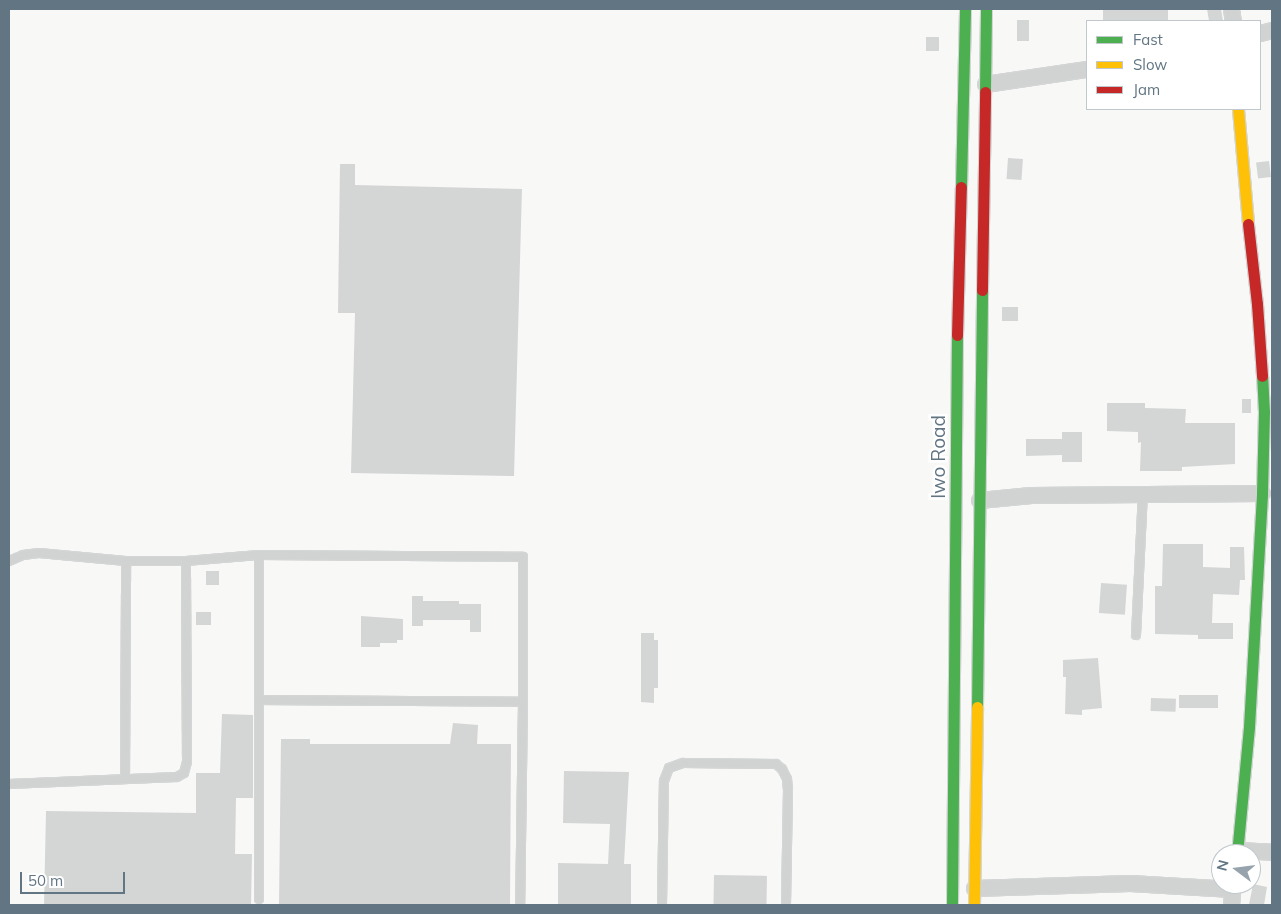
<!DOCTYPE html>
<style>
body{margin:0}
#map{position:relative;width:1281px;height:914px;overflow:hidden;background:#f8f8f7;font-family:Mulish,sans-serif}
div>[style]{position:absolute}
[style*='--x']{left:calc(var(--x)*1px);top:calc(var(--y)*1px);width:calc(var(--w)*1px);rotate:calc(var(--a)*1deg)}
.building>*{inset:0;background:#d4d5d5;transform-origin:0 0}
.roads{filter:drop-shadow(1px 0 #d4d6d6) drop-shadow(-1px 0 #d4d6d6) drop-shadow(0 1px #d4d6d6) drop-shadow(0 -1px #d4d6d6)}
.lane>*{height:8px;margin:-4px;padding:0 4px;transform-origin:4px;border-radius:4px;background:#d1d3d3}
.street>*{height:15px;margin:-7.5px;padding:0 7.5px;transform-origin:7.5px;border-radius:7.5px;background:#d1d3d3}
.fast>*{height:11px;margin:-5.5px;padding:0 5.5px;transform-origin:5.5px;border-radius:5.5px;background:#4caf50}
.slow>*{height:11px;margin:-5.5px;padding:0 5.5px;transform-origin:5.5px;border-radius:5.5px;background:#ffc107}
.jam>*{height:11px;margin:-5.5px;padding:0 5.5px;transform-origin:5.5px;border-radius:5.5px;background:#c62828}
span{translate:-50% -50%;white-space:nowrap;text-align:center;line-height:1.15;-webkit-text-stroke:5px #fff;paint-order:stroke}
.street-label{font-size:19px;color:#617583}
.frame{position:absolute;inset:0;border:10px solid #617583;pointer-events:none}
.legend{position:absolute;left:1086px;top:20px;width:175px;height:90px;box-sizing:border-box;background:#fff;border:1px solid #c0c8cd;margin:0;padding:6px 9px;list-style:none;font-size:15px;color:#617583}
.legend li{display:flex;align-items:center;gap:10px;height:25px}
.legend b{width:25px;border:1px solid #c0c8cd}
.north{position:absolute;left:1211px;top:844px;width:50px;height:50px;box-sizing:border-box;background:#fff;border:1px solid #c0c8cd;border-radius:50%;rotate:285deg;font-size:14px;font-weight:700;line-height:20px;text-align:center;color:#617583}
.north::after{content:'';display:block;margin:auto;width:18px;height:22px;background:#96a3ac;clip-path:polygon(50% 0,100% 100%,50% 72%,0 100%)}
.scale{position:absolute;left:20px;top:872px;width:105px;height:22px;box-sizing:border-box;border:2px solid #617583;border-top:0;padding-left:6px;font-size:15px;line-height:18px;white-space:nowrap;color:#617583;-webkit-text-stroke:4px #fff;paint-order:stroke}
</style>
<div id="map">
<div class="building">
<div style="left:1103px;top:9px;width:65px;height:12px"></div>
<div style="clip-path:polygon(1207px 9px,1221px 9px,1223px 21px,1209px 21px)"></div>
<div style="left:1029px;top:20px;width:21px;height:12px;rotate:90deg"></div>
<div style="left:926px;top:37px;width:13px;height:14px"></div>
<div style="left:1008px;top:158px;width:15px;height:21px;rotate:4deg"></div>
<div style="left:1269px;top:161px;width:16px;height:13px;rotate:83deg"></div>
<div style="clip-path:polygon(340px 164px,355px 164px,355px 185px,522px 189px,514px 476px,351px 473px,355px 313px,338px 313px)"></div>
<div style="left:1002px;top:307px;width:16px;height:14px"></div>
<div style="left:1242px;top:399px;width:9px;height:14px"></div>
<div style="clip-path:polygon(1107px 403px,1145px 403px,1145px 408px,1186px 409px,1185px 423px,1235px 423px,1235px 464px,1182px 467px,1182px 471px,1140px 471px,1141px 442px,1138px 443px,1138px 432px,1107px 431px)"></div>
<div style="clip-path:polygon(1062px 432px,1082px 432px,1082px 462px,1062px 462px,1062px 455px,1026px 456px,1026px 439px,1062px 439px)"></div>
<div style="clip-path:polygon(1163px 544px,1203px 544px,1203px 567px,1230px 568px,1230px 547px,1244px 547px,1245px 580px,1240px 580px,1239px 595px,1213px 594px,1212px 623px,1233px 623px,1233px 639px,1198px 639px,1198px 635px,1155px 634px,1155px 586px,1162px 586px)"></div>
<div style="left:206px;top:571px;width:13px;height:14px"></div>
<div style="left:1101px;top:583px;width:26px;height:30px;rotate:4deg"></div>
<div style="clip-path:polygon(412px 596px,423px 596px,423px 601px,459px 601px,459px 604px,481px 604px,481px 632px,470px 632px,470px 620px,423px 620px,423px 626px,412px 626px)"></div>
<div style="left:196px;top:612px;width:15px;height:13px"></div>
<div style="clip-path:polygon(361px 616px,403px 619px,403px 640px,397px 640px,397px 643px,380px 643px,380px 647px,361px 647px)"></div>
<div style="clip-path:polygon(641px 633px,654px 633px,654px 640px,658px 640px,658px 688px,654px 688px,654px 703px,641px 702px)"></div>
<div style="clip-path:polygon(1098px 658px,1102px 708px,1082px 710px,1082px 715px,1065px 714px,1066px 677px,1063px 677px,1063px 660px)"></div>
<div style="left:1179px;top:695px;width:39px;height:13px"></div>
<div style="left:1151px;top:698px;width:25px;height:13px;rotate:2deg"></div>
<div style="clip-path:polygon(222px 714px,253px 715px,253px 798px,236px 798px,235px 854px,252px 854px,251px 905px,44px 905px,46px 811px,196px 813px,196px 773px,220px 773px)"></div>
<div style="clip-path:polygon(453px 723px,478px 725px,477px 744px,511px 744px,510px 905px,279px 905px,281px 739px,310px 739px,310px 744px,450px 744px)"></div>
<div style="clip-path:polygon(564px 771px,629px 772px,624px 864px,631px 864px,631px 905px,558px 905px,558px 863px,608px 864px,610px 824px,563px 823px)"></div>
<div style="left:714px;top:875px;width:53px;height:30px;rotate:1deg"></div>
<div style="clip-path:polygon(1253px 884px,1267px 887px,1264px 905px,1249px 905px)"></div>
</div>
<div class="roads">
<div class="lane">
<div style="--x:259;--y:555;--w:344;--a:90"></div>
<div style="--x:9;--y:561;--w:15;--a:-23"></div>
<div style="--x:23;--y:555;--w:16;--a:-7"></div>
<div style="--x:39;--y:553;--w:87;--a:5.3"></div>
<div style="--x:126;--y:561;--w:60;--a:0"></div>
<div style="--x:186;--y:561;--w:73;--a:-4.7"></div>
<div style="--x:259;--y:555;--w:264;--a:0.4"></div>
<div style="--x:523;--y:557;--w:145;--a:90"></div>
<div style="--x:523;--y:702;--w:203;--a:90.8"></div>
<div style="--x:1136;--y:635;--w:141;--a:-87.2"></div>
<div style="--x:259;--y:700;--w:264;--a:0.4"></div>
<div style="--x:125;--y:779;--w:218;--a:-89.7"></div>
<div style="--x:9;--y:784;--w:168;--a:-2.4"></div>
<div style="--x:177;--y:777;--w:8;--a:-30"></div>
<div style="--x:184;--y:773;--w:11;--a:-75"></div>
<div style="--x:187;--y:762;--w:201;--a:-90.3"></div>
<div style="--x:662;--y:905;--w:124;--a:-89.1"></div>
<div style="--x:664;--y:781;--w:14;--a:-69"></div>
<div style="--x:669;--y:768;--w:15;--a:-20"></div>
<div style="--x:683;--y:763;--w:93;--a:0.6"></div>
<div style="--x:776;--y:764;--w:8;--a:40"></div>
<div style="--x:782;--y:769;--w:11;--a:63"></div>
<div style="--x:787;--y:779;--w:11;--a:85"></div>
<div style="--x:788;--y:790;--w:115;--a:91"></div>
</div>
<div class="street">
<div style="--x:1231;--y:9;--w:12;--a:81"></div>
<div style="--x:1260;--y:33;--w:12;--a:-14"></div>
<div style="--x:985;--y:84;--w:103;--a:-8.4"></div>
<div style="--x:979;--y:500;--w:52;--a:-5.5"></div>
<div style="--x:1031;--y:495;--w:231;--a:-0.5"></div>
<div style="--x:1238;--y:850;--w:34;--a:3"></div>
<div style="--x:974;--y:888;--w:156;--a:-1.8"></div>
<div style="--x:1130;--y:883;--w:102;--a:3.4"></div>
<div style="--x:1231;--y:905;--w:21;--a:-85"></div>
</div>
<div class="fast">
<div style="--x:985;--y:92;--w:83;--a:-89.3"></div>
<div style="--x:961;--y:187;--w:178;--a:-88.7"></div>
<div style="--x:977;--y:707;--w:417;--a:-89.3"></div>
<div style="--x:1237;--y:854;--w:128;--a:-84.6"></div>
<div style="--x:1249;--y:727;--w:234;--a:-86.8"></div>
<div style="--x:1262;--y:493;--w:81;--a:-88.6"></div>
<div style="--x:1264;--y:412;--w:36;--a:-93"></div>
<div style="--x:952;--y:905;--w:570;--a:-89.5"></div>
</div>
<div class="slow">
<div style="--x:1238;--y:109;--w:115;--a:85"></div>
<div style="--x:974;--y:905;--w:198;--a:-89.1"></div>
</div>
<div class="jam">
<div style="--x:1248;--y:224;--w:81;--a:83.6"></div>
<div style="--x:1257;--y:304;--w:72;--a:86"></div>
<div style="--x:982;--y:290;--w:198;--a:-89.1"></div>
<div style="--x:957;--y:335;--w:148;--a:-88.5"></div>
</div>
</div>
<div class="street-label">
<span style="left:939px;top:457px;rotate:-90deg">Iwo Road</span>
</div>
<div class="frame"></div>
<ul class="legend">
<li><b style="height:6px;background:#4caf50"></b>Fast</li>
<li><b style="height:6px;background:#ffc107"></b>Slow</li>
<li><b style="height:6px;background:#c62828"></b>Jam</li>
</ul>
<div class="north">N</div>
<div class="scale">50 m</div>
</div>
